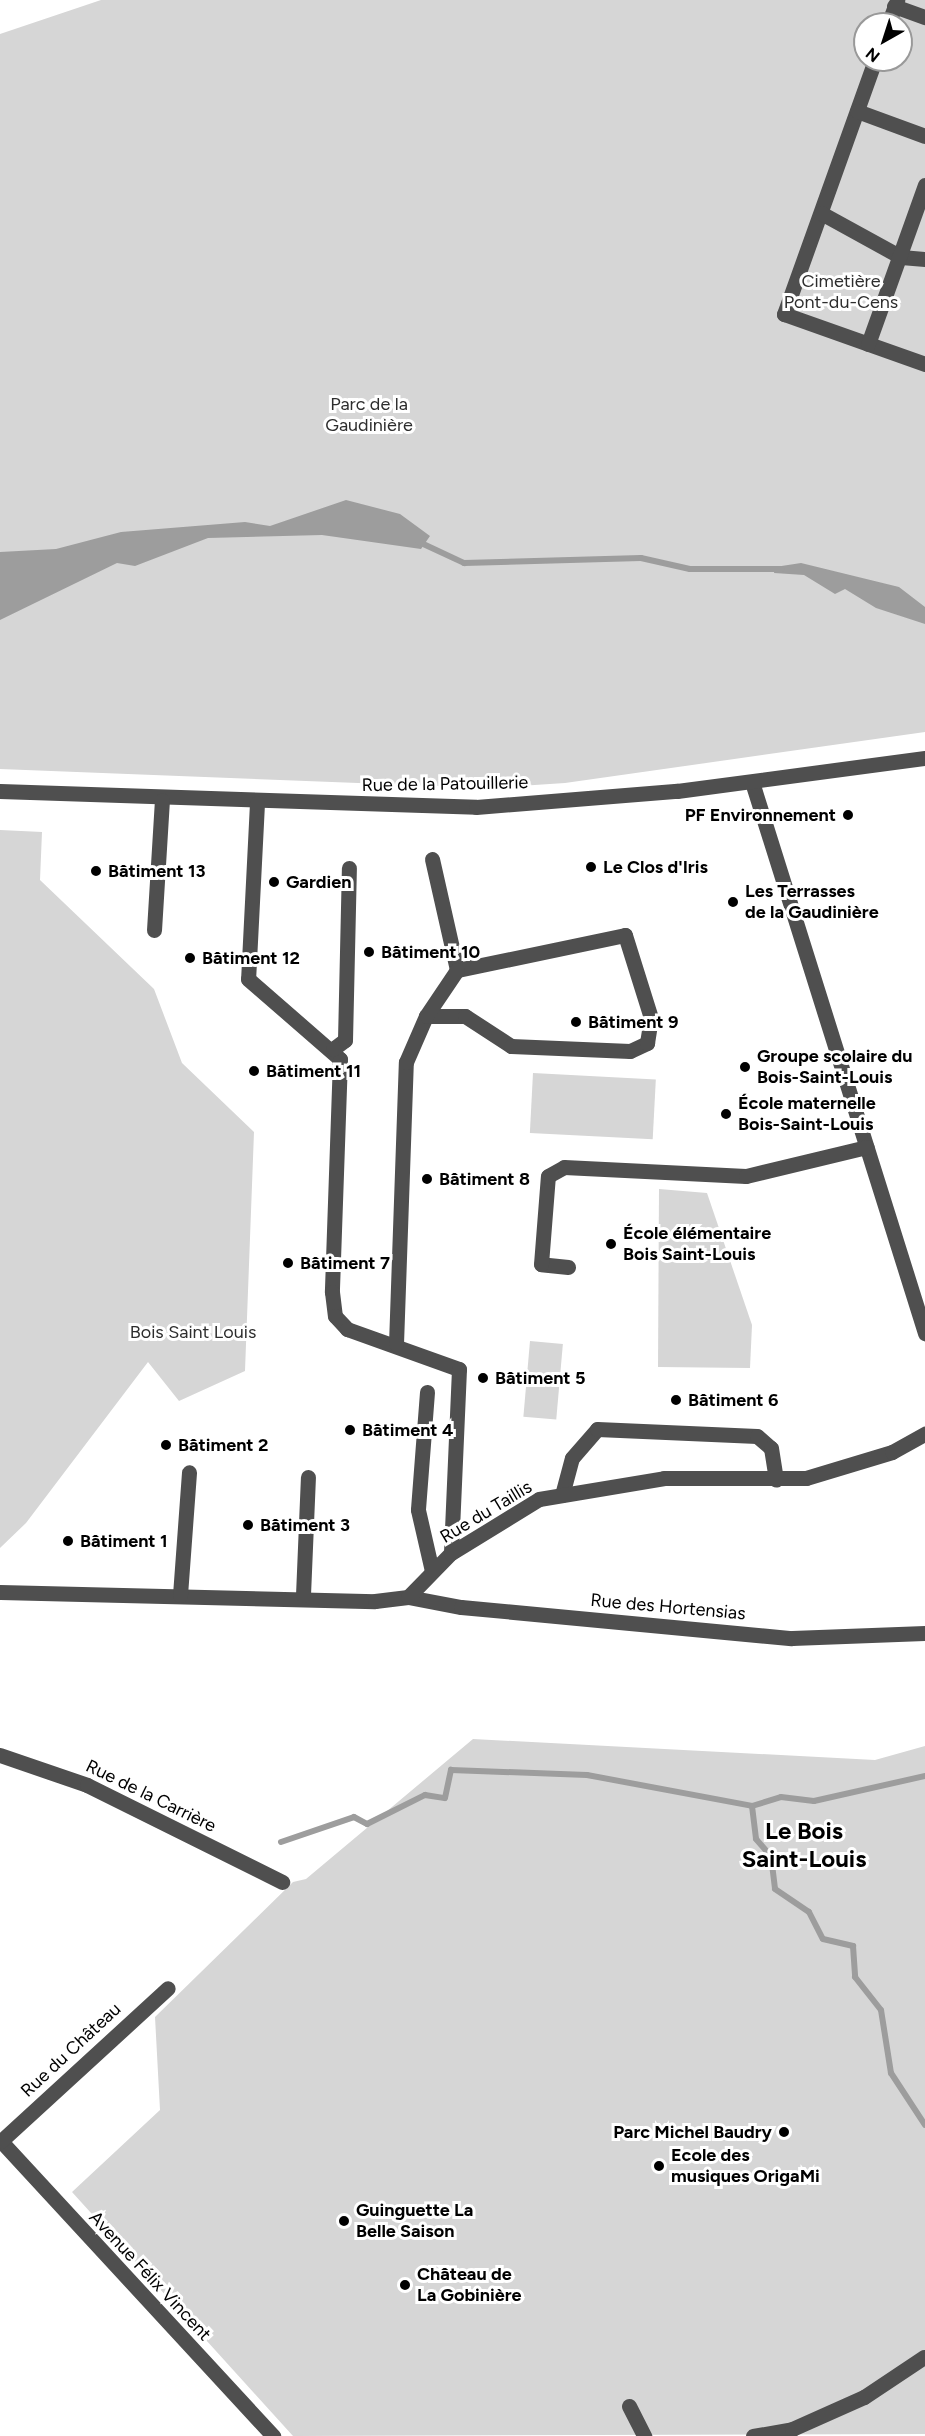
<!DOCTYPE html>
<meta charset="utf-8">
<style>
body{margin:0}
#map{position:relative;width:925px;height:2436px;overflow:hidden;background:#fff;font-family:Figtree,sans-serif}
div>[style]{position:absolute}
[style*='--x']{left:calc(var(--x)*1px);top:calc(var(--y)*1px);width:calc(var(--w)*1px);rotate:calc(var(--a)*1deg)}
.green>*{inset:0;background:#d6d6d6;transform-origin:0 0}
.water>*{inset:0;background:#9d9d9d}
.stream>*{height:6px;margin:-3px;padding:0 3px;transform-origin:3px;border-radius:3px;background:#9d9d9d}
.minor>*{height:15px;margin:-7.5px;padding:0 7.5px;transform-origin:7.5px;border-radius:7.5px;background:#4f4f4f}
.dots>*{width:16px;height:16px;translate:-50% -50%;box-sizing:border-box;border:3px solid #fff;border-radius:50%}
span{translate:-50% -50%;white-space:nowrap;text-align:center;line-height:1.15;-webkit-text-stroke:6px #fff;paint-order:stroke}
.park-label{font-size:18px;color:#2d2d2d}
.street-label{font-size:18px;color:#000}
.poi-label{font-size:18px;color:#000;font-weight:700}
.right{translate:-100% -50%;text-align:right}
.left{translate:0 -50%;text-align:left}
.district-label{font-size:24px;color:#000;font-weight:700}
.north{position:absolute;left:853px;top:12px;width:60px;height:60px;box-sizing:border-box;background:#fff;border:2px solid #999;border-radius:50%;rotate:219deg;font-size:16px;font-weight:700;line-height:24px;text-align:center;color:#000}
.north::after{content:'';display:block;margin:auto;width:21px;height:27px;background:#000;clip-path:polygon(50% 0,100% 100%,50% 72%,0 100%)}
</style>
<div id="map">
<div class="green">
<div style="clip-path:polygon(evenodd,101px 0,925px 0,925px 732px,565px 783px,488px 788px,0 769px,0 34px,101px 0,865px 24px,901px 24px,901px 60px,865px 60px,865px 24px)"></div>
<div style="clip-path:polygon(0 830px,42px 832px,40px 880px,154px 989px,182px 1063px,254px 1132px,245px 1371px,179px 1401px,148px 1362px,26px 1523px,0 1548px)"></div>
<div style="left:533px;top:1073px;width:123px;height:60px;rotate:3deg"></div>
<div style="clip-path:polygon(659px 1189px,707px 1193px,752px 1325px,750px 1368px,658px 1367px)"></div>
<div style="left:530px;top:1341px;width:33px;height:76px;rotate:5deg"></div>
<div style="clip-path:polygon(473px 1739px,875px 1760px,925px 1746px,925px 2434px,293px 2436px,72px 2192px,160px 2110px,155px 2017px,293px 1882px,306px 1879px)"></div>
</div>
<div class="water">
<div style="clip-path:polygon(346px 500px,400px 514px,430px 536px,421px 549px,322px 535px,208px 538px,135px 566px,117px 563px,0 620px,0 552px,56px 549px,121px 532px,245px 522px,270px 526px)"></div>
<div style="clip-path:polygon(801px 563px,899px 587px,925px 607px,925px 624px,876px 608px,845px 589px,835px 594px,804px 575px,774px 573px,775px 567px)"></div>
</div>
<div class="stream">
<div style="--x:419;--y:542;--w:50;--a:25"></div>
<div style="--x:464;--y:563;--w:177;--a:-1.6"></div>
<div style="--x:641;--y:558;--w:50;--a:12.7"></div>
<div style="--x:690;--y:569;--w:92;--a:0"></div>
<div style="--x:752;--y:1806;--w:33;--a:83"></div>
<div style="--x:756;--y:1839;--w:23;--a:49"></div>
<div style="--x:771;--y:1856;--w:33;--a:83"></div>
<div style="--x:775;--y:1889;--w:41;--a:34.1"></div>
<div style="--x:809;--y:1912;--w:30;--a:63"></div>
<div style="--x:823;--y:1939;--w:31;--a:13"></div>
<div style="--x:853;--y:1946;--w:31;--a:86"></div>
<div style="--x:855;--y:1977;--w:42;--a:51.8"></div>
<div style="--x:881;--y:2010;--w:64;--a:81"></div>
<div style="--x:891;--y:2073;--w:62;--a:56.8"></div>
<div style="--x:281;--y:1842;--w:77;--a:-18.9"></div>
<div style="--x:354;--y:1817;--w:15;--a:28"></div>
<div style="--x:367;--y:1824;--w:65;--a:-26.6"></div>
<div style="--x:425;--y:1795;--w:20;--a:9"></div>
<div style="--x:445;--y:1798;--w:29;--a:-78"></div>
<div style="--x:451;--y:1770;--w:136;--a:2.1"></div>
<div style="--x:587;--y:1775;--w:168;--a:10.6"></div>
<div style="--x:752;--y:1806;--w:30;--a:-17"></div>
<div style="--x:781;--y:1797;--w:33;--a:7"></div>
<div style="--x:814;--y:1801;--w:114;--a:-12.7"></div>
</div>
<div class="minor">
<div style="--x:894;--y:6;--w:33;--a:20"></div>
<div style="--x:888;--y:24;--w:26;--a:-69"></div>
<div style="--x:875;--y:60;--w:270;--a:109.7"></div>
<div style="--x:784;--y:314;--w:150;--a:19.5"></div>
<div style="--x:857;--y:111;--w:72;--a:20.2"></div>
<div style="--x:821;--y:213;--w:91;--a:28.8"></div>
<div style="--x:901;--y:257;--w:24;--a:5"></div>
<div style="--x:868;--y:344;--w:169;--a:-70.3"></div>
<div style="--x:752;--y:782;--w:578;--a:72.57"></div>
<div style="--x:0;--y:791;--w:476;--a:1.9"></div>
<div style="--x:476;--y:807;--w:202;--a:-4.6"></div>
<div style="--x:677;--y:791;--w:250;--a:-7.6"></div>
<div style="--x:257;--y:803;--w:176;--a:92.9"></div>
<div style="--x:248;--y:979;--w:122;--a:41"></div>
<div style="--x:340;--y:1059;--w:233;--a:92"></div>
<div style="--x:332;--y:1292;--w:24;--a:83"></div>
<div style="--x:335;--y:1316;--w:18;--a:47"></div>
<div style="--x:347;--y:1329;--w:119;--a:19.7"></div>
<div style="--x:459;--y:1369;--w:184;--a:92.5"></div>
<div style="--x:432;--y:859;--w:114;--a:77.3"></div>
<div style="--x:154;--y:930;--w:130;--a:-86.5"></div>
<div style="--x:333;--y:1049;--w:15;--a:-37"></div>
<div style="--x:345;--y:1040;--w:172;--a:-88.7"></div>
<div style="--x:568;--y:1267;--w:27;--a:-174"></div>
<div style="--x:541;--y:1264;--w:88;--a:-85.5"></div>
<div style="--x:548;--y:1176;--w:18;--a:-29"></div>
<div style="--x:564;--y:1167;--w:182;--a:2.8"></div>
<div style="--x:746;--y:1176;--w:124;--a:-13.5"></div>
<div style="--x:396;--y:1344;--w:282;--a:-88"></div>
<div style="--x:406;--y:1062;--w:50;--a:-66.5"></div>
<div style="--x:426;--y:1016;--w:39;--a:0"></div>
<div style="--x:465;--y:1016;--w:55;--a:33.1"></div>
<div style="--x:511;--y:1046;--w:119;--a:2.4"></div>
<div style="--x:630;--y:1051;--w:19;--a:-25"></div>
<div style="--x:647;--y:1043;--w:25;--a:-81"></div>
<div style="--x:651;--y:1018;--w:87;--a:-107.4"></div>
<div style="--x:625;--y:935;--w:172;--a:168.2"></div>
<div style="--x:457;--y:970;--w:55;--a:124"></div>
<div style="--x:427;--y:1392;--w:118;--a:94.4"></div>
<div style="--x:418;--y:1510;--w:63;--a:77.1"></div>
<div style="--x:562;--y:1495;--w:38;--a:-75"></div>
<div style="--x:572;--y:1458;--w:38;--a:-49"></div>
<div style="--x:597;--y:1429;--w:160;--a:2.5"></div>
<div style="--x:757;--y:1436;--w:18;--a:41"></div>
<div style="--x:771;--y:1448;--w:32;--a:81"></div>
<div style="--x:0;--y:1592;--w:375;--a:1.4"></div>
<div style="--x:375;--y:1601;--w:33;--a:-7"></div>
<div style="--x:408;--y:1597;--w:54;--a:10.7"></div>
<div style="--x:461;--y:1607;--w:332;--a:5.4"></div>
<div style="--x:792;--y:1638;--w:133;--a:-2.2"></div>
<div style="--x:180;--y:1595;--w:123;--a:-85.8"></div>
<div style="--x:303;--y:1595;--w:118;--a:-87.6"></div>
<div style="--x:408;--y:1597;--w:62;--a:-45.7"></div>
<div style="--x:451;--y:1553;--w:103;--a:-31.5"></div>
<div style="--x:539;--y:1499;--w:127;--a:-9.5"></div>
<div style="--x:664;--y:1478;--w:142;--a:0"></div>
<div style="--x:806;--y:1478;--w:90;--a:-16.8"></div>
<div style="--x:892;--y:1452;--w:38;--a:-29"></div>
<div style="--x:0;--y:1755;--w:92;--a:19"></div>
<div style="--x:87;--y:1785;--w:218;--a:26.4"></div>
<div style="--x:0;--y:2140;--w:403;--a:47.3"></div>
<div style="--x:1;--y:2141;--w:226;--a:-42.5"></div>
<div style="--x:629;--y:2406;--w:34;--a:63"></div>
<div style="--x:753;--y:2436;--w:40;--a:-10"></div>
<div style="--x:792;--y:2429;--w:79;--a:-24"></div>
<div style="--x:864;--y:2397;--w:72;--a:-33.7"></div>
</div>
<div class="dots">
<div style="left:848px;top:815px;background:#000"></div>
<div style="left:591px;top:867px;background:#000"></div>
<div style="left:96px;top:871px;background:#000"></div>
<div style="left:274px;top:882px;background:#000"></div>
<div style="left:733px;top:902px;background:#000"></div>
<div style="left:369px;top:952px;background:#000"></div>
<div style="left:190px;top:958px;background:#000"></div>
<div style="left:576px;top:1022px;background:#000"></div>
<div style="left:745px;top:1067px;background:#000"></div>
<div style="left:254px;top:1071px;background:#000"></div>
<div style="left:726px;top:1114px;background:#000"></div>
<div style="left:427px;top:1179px;background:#000"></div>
<div style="left:611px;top:1244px;background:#000"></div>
<div style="left:288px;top:1263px;background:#000"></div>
<div style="left:483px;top:1378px;background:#000"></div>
<div style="left:676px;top:1400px;background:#000"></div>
<div style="left:350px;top:1430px;background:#000"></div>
<div style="left:166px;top:1445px;background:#000"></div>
<div style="left:248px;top:1525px;background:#000"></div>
<div style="left:68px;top:1541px;background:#000"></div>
<div style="left:784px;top:2132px;background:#000"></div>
<div style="left:659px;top:2166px;background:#000"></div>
<div style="left:344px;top:2221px;background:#000"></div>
<div style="left:405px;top:2285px;background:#000"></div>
</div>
<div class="park-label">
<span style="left:841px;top:292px">Cimetière<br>Pont-du-Cens</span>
<span style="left:369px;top:415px">Parc de la<br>Gaudinière</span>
<span style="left:193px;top:1332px">Bois Saint Louis</span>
</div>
<div class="street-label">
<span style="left:445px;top:784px;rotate:-1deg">Rue de la Patouillerie</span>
<span style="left:486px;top:1512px;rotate:-31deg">Rue du Taillis</span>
<span style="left:668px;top:1607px;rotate:5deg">Rue des Hortensias</span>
<span style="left:151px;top:1796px;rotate:26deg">Rue de la Carrière</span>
<span style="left:71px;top:2050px;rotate:-43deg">Rue du Château</span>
<span style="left:150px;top:2276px;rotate:47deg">Avenue Félix Vincent</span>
</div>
<div class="poi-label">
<span class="right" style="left:836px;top:815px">PF Environnement</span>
<span class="left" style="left:603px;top:867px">Le Clos d'Iris</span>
<span class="left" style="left:108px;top:871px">Bâtiment 13</span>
<span class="left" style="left:286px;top:882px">Gardien</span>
<span class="left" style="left:745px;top:902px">Les Terrasses<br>de la Gaudinière</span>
<span class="left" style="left:381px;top:952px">Bâtiment 10</span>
<span class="left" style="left:202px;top:958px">Bâtiment 12</span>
<span class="left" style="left:588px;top:1022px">Bâtiment 9</span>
<span class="left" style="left:757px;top:1067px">Groupe scolaire du<br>Bois-Saint-Louis</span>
<span class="left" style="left:266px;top:1071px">Bâtiment 11</span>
<span class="left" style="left:738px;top:1114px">École maternelle<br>Bois-Saint-Louis</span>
<span class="left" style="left:439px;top:1179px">Bâtiment 8</span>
<span class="left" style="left:623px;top:1244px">École élémentaire<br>Bois Saint-Louis</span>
<span class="left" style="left:300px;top:1263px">Bâtiment 7</span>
<span class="left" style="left:495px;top:1378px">Bâtiment 5</span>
<span class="left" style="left:688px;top:1400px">Bâtiment 6</span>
<span class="left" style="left:362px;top:1430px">Bâtiment 4</span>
<span class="left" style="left:178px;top:1445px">Bâtiment 2</span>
<span class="left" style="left:260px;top:1525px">Bâtiment 3</span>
<span class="left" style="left:80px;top:1541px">Bâtiment 1</span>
<span class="right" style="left:772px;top:2132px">Parc Michel Baudry</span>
<span class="left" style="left:671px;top:2166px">Ecole des<br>musiques OrigaMi</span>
<span class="left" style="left:356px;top:2221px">Guinguette La<br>Belle Saison</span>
<span class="left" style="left:417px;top:2285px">Château de<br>La Gobinière</span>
</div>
<div class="district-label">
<span style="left:804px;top:1845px">Le Bois<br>Saint-Louis</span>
</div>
<div class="north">N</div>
</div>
